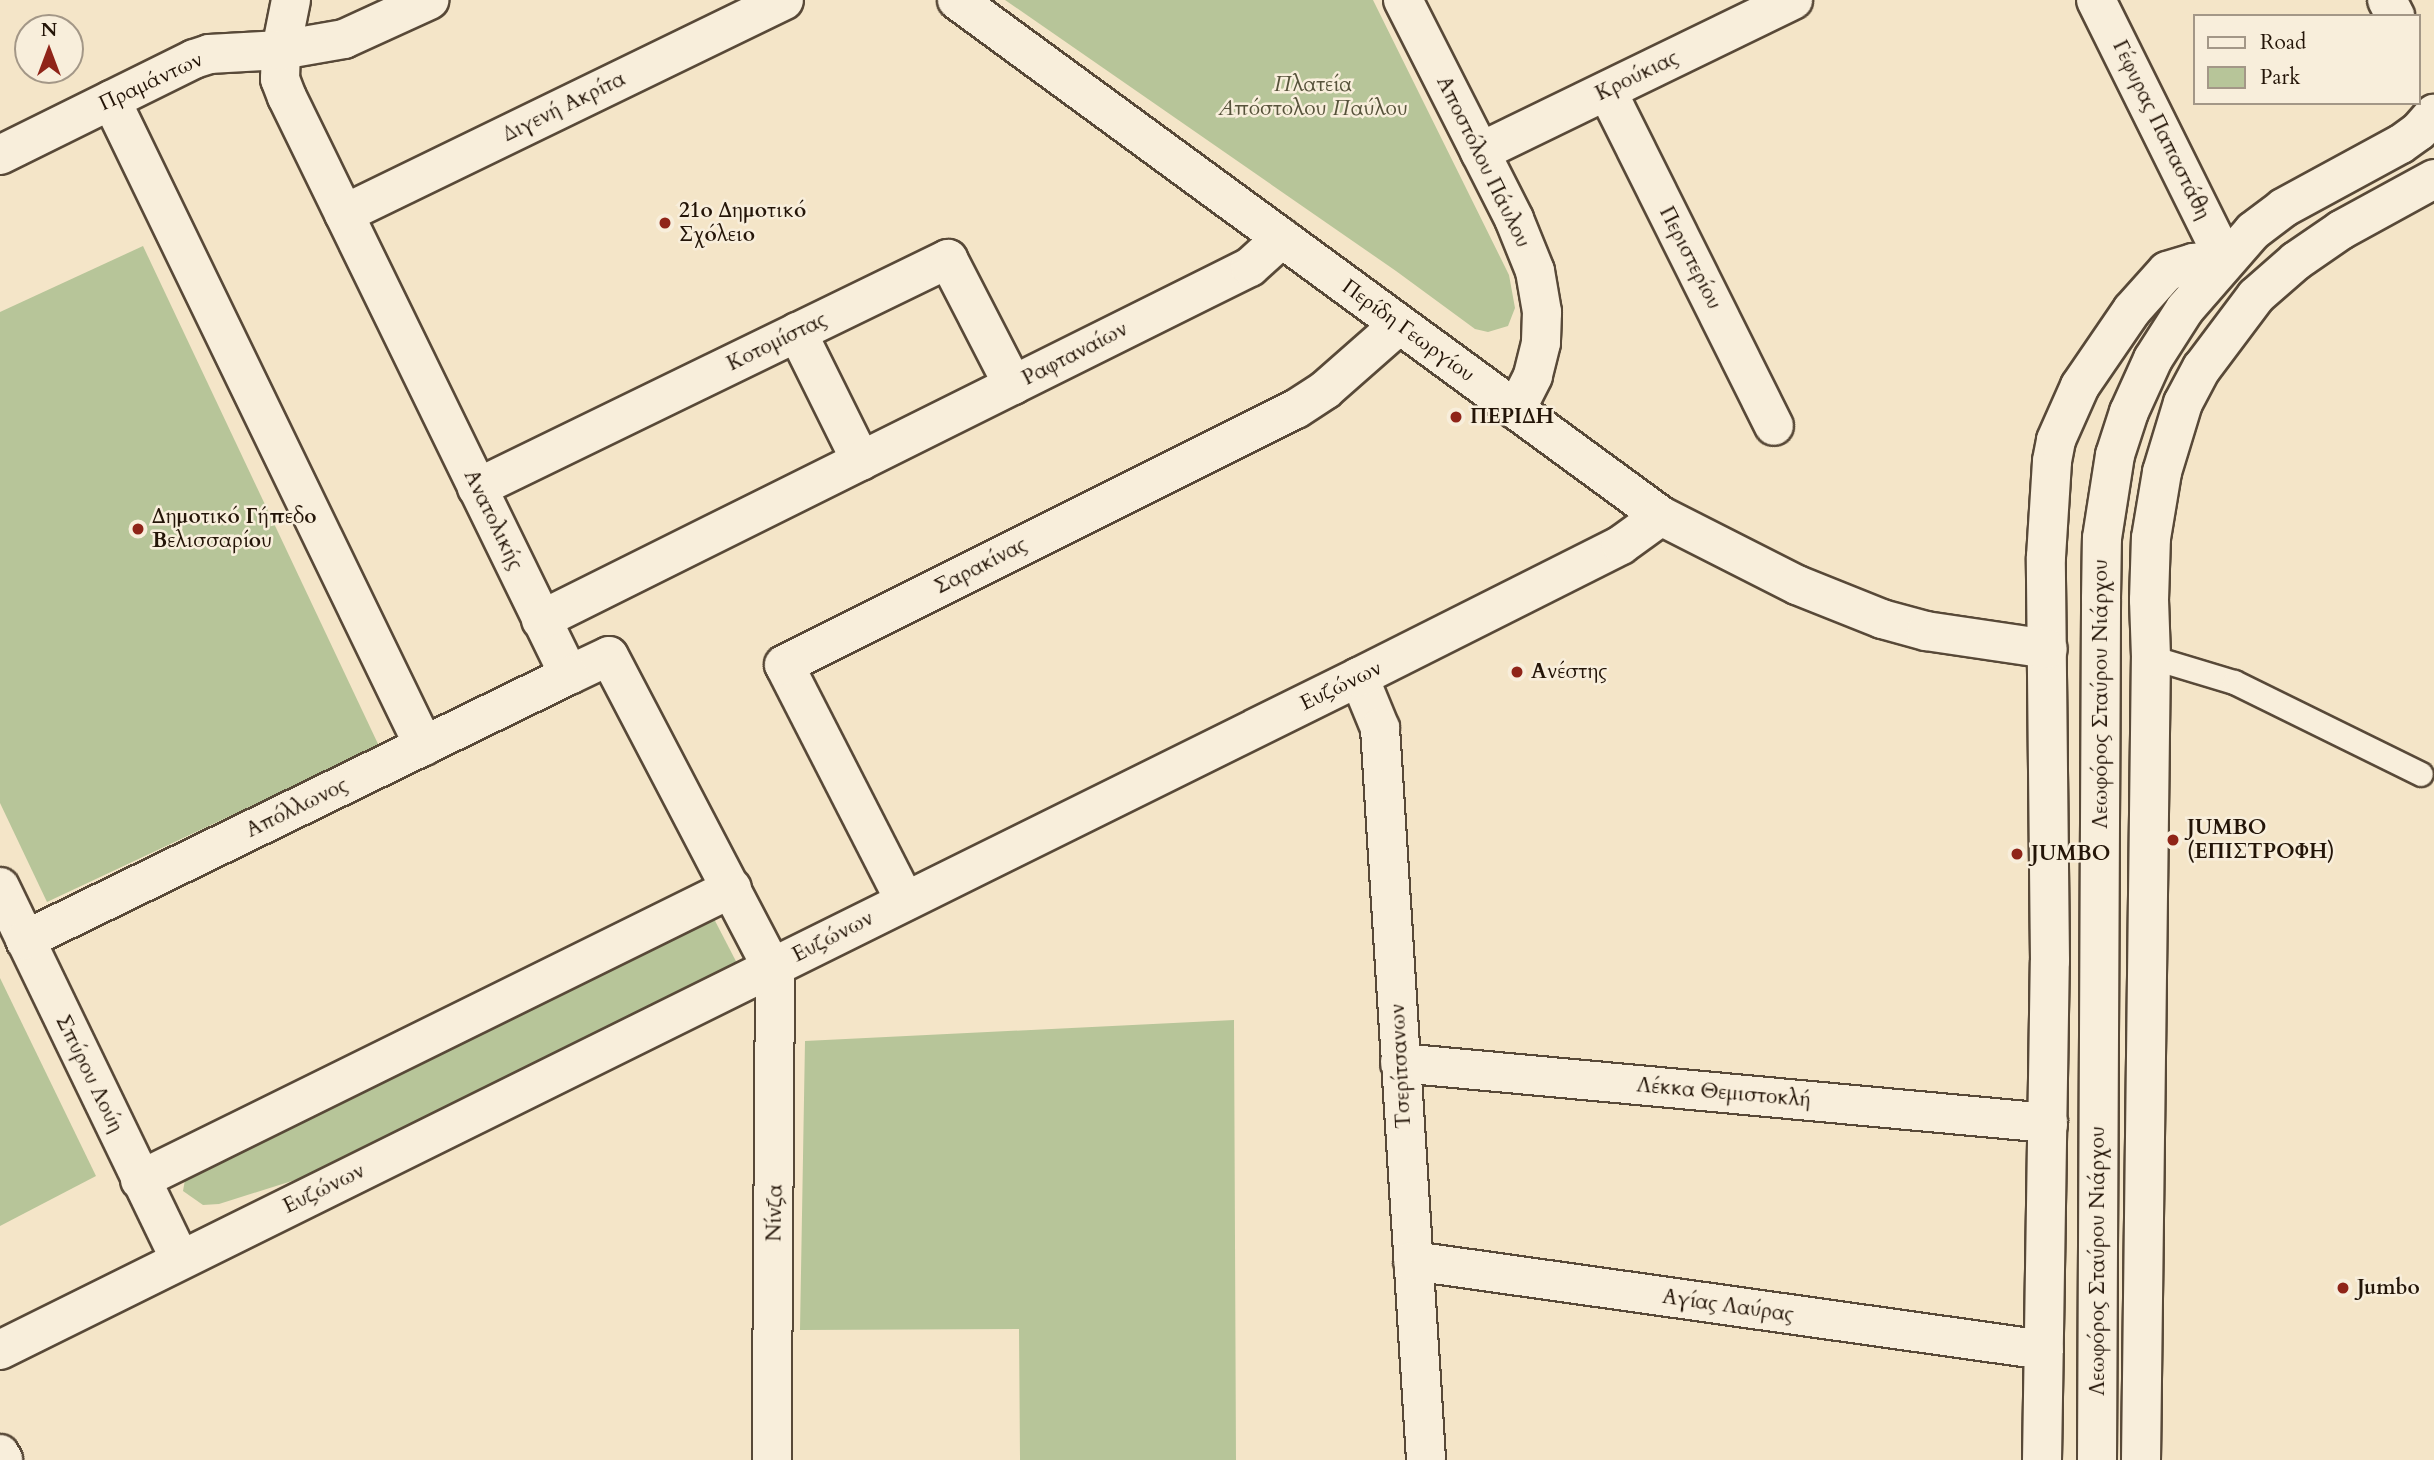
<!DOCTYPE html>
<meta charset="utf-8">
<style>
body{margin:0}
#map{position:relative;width:2434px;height:1460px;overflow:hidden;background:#f4e5c8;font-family:Cardo,serif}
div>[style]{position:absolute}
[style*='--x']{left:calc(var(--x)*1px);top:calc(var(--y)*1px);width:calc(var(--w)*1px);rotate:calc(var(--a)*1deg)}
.green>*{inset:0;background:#b7c599}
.roads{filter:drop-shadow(2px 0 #584938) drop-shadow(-2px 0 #584938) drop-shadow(0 2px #584938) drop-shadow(0 -2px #584938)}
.service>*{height:23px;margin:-11.5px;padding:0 11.5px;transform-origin:11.5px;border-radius:11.5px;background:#f8eedb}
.minor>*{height:38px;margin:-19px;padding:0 19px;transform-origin:19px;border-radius:19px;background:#f8eedb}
.tertiary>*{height:38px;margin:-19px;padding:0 19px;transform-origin:19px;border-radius:19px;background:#f8eedb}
.secondary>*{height:38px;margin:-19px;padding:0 19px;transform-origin:19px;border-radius:19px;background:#f8eedb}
.dots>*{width:19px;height:19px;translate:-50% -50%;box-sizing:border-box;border:4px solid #f8eedb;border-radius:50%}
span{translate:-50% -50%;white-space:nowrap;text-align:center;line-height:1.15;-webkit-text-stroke:5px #f8eedb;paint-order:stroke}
.street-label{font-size:21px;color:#241508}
.park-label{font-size:21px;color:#57533b;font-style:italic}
.poi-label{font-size:21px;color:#241508;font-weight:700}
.left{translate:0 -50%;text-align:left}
.legend{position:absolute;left:2193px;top:14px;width:228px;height:91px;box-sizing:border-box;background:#f8eedb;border:2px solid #a39787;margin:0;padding:9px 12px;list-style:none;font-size:21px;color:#241508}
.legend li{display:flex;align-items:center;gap:14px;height:35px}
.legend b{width:35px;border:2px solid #a39787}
.north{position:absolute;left:14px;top:14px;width:70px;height:70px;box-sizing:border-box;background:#f8eedb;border:2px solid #a39787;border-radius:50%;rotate:0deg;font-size:19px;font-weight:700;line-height:28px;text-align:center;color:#241508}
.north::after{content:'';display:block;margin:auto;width:24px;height:32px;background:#8f2418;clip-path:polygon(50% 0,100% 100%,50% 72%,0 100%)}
</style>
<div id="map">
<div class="green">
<div style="clip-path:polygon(1005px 0,1373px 0,1509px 275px,1515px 308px,1508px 326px,1488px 332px,1475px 329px,1396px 271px)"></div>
<div style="clip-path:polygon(143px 246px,379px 746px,47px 902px,0 803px,0 312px)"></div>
<div style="clip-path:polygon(712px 915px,740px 969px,336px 1167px,219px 1204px,203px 1205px,183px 1191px,186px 1174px)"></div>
<div style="clip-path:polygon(0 978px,96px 1176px,0 1226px)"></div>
<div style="clip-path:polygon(1234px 1020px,1236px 1460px,1020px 1460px,1019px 1329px,800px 1330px,805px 1041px)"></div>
</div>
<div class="roads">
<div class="service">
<div style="--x:2151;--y:657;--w:87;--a:16.8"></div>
<div style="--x:2234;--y:682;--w:208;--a:26.2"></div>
</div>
<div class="minor">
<div style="--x:291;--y:0;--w:51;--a:101.3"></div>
<div style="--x:281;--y:50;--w:29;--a:92"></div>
<div style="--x:280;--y:79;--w:19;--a:69"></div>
<div style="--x:287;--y:97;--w:643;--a:63.99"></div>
<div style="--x:569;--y:675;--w:44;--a:-25.4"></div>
<div style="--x:609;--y:656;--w:358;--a:62.4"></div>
<div style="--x:775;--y:973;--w:487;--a:90.4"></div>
<div style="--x:1403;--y:0;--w:246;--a:63.1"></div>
<div style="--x:1514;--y:219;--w:56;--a:68"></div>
<div style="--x:1535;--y:271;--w:42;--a:80.3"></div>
<div style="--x:1542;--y:312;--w:31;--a:92"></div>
<div style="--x:1541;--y:343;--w:34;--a:104"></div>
<div style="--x:1533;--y:376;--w:38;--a:117"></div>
<div style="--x:2387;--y:0;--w:18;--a:63"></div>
<div style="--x:1607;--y:91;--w:374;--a:63.5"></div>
<div style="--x:111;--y:100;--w:718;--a:64.15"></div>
<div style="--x:1480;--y:152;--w:348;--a:-25.9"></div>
<div style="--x:0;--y:155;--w:216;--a:-26.3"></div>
<div style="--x:194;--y:59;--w:16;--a:-18"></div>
<div style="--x:209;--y:54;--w:72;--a:-3.2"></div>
<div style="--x:281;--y:50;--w:64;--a:-9.9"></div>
<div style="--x:344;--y:39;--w:94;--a:-24.6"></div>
<div style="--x:344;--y:214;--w:489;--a:-25.9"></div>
<div style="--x:797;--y:332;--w:144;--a:63.6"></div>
<div style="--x:477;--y:488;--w:524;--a:-25.93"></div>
<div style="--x:948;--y:259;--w:142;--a:62.7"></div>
<div style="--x:541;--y:620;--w:792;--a:-26.47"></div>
<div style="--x:1250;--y:267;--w:43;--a:-42.2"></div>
<div style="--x:1359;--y:677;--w:55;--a:67.6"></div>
<div style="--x:1380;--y:728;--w:733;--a:86.4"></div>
<div style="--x:0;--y:887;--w:414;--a:64.2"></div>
<div style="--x:905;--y:901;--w:265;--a:-117.1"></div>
<div style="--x:784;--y:665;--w:572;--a:-26.57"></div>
<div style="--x:1296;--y:409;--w:35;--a:-33"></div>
<div style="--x:1325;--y:390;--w:98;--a:-41.3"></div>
<div style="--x:25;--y:940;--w:605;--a:-25.97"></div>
<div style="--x:1400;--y:1063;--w:651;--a:5.29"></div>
<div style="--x:140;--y:1180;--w:660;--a:-26.25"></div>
<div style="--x:1413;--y:1261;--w:637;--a:8.03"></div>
<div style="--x:0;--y:1350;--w:1517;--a:-26.35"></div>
<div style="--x:1359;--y:677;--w:293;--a:-26.7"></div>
<div style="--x:1621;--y:545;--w:49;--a:-35.9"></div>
<div style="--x:0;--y:1454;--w:7;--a:63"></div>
<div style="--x:2042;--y:1460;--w:499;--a:-89.1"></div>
<div style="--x:2050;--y:961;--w:404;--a:-90.6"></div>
<div style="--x:2046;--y:557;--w:96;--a:-86.4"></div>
<div style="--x:2052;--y:461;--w:21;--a:-79"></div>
<div style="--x:2056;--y:440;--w:59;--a:-66"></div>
<div style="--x:2080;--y:386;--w:92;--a:-55.6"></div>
<div style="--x:2132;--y:310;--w:52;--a:-48.1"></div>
<div style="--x:2167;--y:271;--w:27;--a:-17"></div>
<div style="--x:2193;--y:263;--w:32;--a:-5"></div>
<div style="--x:2225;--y:260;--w:290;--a:-116.4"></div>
</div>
<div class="tertiary">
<div style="--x:957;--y:0;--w:873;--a:36.24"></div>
<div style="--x:1661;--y:516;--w:153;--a:26.9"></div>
<div style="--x:1797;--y:585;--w:92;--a:21.8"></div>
<div style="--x:1882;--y:619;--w:46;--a:15.3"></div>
<div style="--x:1926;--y:631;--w:123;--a:8.4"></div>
</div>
<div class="secondary">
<div style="--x:2097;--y:1460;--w:861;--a:-89.73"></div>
<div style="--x:2101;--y:599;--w:61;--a:-89.1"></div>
<div style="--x:2102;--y:538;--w:84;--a:-81.1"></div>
<div style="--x:2115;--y:455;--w:45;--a:-72"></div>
<div style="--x:2129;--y:412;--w:58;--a:-65.6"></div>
<div style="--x:2153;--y:359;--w:59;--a:-57.4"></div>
<div style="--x:2185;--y:309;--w:103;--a:-48.9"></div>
<div style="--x:2253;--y:231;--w:38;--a:-37"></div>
<div style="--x:2283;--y:208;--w:134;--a:-28.5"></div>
<div style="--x:2401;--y:144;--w:22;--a:-36"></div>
<div style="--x:2419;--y:131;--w:23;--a:-49"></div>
<div style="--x:2141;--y:1460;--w:803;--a:-89.29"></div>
<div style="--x:2151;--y:657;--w:57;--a:-92"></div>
<div style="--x:2149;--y:600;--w:62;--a:-88.2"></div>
<div style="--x:2151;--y:538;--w:67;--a:-80.5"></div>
<div style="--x:2162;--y:472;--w:72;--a:-73.1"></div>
<div style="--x:2183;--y:403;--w:40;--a:-62"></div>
<div style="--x:2202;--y:368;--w:90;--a:-53.1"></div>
<div style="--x:2256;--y:296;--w:53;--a:-41.2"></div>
<div style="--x:2296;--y:261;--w:55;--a:-34.6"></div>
<div style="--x:2341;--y:230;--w:106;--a:-28.7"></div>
</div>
</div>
<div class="dots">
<div style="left:665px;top:223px;background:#8f2418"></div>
<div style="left:1456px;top:417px;background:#8f2418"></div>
<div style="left:138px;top:529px;background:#8f2418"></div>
<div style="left:1517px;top:672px;background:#8f2418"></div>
<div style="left:2173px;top:840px;background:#8f2418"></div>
<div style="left:2017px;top:854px;background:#8f2418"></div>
<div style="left:2343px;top:1288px;background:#8f2418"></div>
</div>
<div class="street-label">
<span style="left:1637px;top:76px;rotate:-26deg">Κρούκιας</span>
<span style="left:151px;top:82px;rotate:-25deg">Πραμάντων</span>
<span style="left:564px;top:107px;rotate:-26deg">Διγενή Ακρίτα</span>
<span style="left:2161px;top:130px;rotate:64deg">Γέφυρας Παπαστάθη</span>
<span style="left:1483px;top:162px;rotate:64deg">Αποστόλου Πάυλου</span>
<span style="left:1690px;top:258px;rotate:63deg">Περιστερίου</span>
<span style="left:1408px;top:331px;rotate:36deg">Περίδη Γεωργίου</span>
<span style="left:777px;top:342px;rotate:-26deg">Κοτομίστας</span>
<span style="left:1075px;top:354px;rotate:-27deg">Ραφταναίων</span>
<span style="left:493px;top:520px;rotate:64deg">Ανατολικής</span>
<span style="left:981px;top:566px;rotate:-27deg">Σαρακίνας</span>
<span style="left:1341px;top:686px;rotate:-26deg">Ευζώνων</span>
<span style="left:2101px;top:694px;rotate:-90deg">Λεωφόρος Σταύρου Νιάρχου</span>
<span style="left:297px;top:808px;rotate:-26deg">Απόλλωνος</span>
<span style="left:833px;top:937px;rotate:-27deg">Ευζώνων</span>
<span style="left:1401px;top:1066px;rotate:-93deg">Τσερίτσανων</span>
<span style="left:89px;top:1074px;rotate:64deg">Σπύρου Λούη</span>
<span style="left:1724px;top:1093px;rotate:5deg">Λέκκα Θεμιστοκλή</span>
<span style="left:324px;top:1189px;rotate:-26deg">Ευζώνων</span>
<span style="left:775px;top:1213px;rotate:-89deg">Νίνζα</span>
<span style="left:2098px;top:1261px;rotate:-90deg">Λεωφόρος Σταύρου Νιάρχου</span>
<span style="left:1728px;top:1306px;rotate:8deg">Αγίας Λαύρας</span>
</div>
<div class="park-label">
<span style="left:1313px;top:97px">Πλατεία<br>Απόστολου Παύλου</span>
</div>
<div class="poi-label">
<span class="left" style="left:679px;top:223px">21ο Δημοτικό<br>Σχόλειο</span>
<span class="left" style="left:1470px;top:417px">ΠΕΡΙΔΗ</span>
<span class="left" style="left:152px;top:529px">Δημοτικό Γήπεδο<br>Βελισσαρίου</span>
<span class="left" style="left:1531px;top:672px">Ανέστης</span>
<span class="left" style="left:2187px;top:840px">JUMBO<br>(ΕΠΙΣΤΡΟΦΗ)</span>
<span class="left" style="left:2031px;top:854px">JUMBO</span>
<span class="left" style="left:2357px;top:1288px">Jumbo</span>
</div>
<ul class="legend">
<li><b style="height:9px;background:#f8eedb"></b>Road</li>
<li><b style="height:19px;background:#b7c599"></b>Park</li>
</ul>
<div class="north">N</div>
</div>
